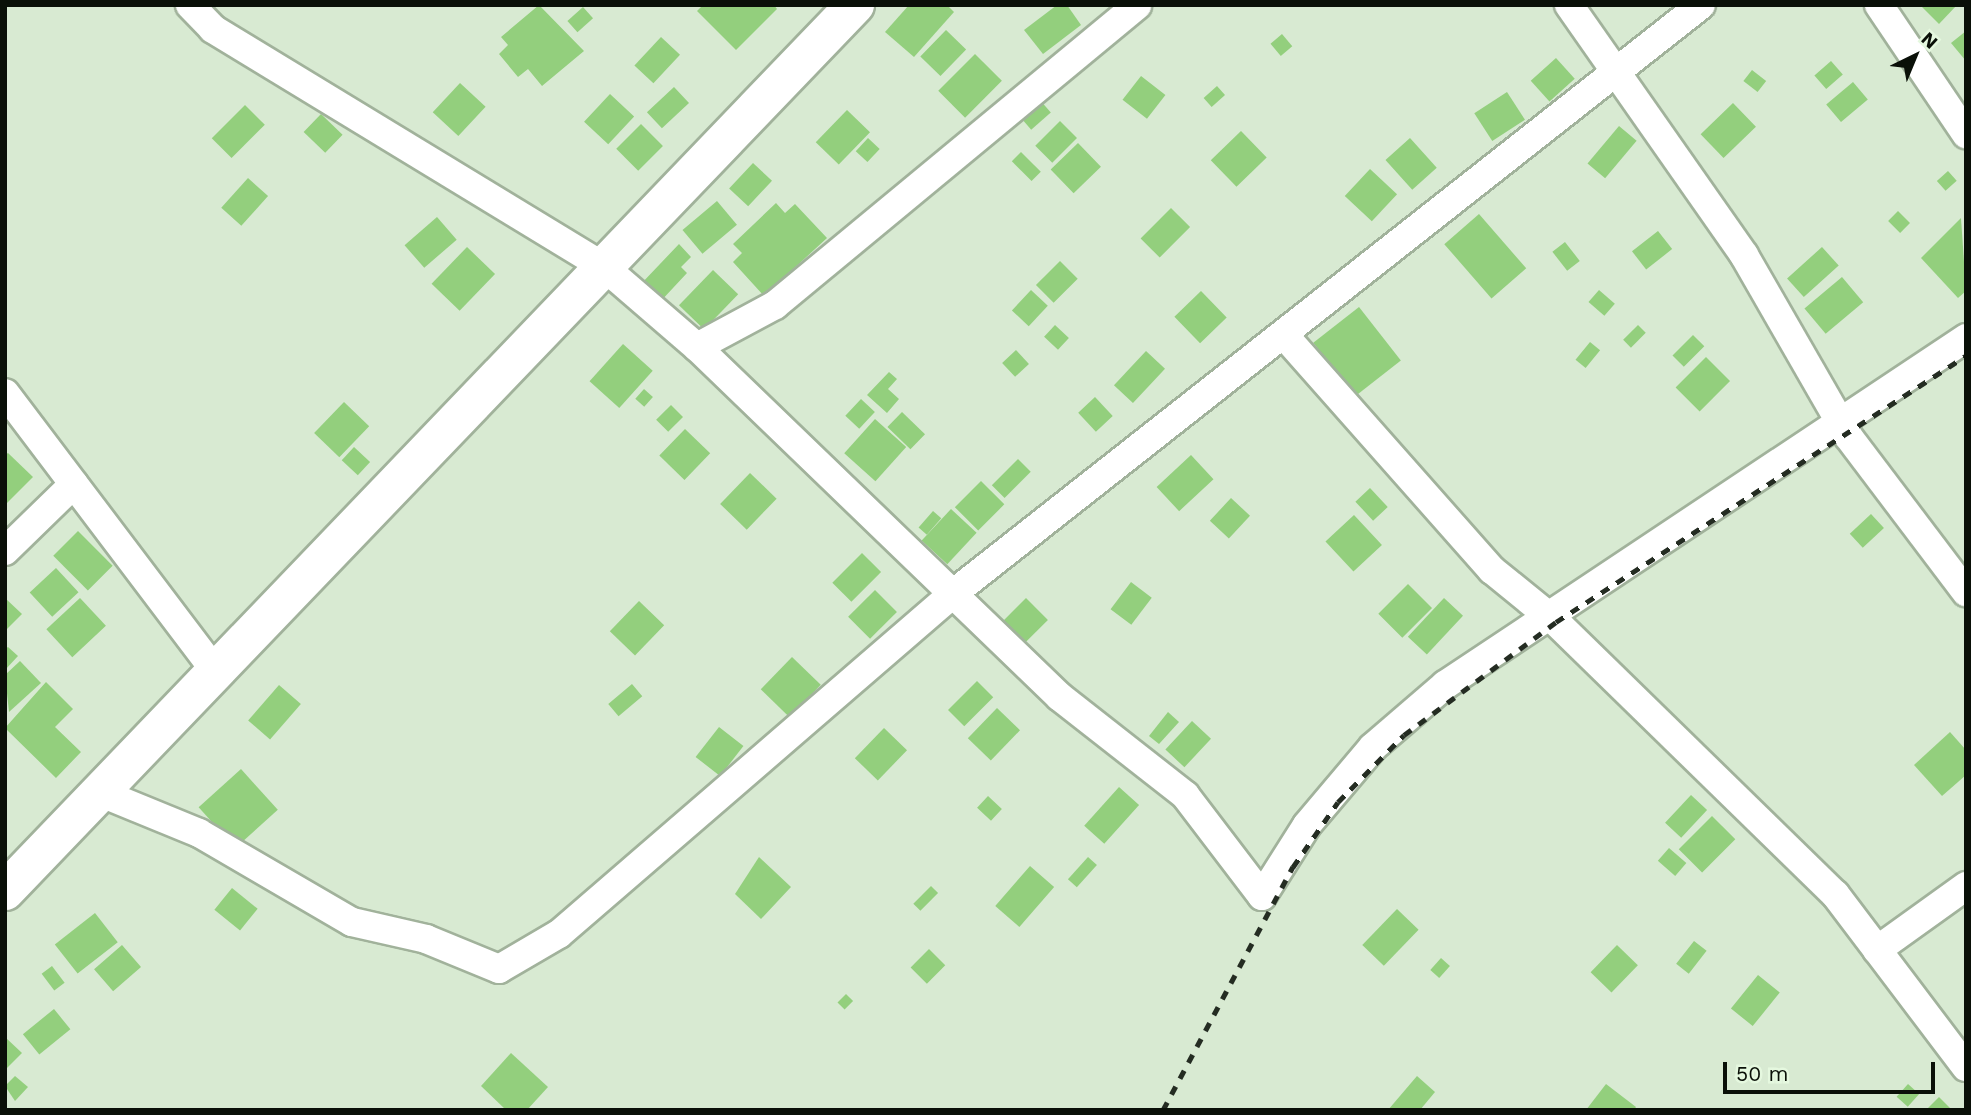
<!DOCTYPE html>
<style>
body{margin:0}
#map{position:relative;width:1971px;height:1115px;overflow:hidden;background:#d8ead2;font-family:"Work Sans",sans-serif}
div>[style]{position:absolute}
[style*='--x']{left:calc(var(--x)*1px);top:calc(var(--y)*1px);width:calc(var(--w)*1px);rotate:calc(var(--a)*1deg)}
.building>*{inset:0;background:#93cf7d;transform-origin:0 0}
.roads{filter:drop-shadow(2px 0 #a1b29b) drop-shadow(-2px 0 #a1b29b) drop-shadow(0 2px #a1b29b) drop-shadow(0 -2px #a1b29b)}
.street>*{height:28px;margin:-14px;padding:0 14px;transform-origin:14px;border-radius:14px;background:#fff}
.secondary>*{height:38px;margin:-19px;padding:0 19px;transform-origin:19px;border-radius:19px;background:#fff}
.rail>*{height:5px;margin-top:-2.5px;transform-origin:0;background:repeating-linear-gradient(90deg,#242c22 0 9px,transparent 0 18px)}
span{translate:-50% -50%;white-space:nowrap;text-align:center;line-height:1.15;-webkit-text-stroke:7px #e5f8df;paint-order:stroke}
.frame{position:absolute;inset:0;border:7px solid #0a1008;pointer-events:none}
.north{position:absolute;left:1880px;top:21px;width:70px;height:70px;-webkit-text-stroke:5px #e5f8df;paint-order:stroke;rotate:43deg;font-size:19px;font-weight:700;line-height:28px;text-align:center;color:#0a1008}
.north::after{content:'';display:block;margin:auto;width:24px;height:32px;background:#0a1008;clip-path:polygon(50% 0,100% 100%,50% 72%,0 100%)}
.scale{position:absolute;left:1723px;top:1062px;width:212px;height:32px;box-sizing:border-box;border:4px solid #0a1008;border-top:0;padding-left:9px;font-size:21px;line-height:24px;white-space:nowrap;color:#0a1008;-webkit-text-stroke:5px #e5f8df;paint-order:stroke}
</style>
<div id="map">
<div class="building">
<div style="clip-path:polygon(539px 5px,584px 51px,542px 86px,528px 69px,518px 77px,499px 54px,508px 45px,501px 37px)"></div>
<div style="clip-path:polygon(703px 5px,774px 5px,777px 9px,736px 50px,697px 11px)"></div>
<div style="clip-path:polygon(909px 5px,947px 5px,954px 12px,914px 57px,885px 32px)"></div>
<div style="clip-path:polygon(1057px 5px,1067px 5px,1081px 25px,1043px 54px,1024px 30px)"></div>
<div style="clip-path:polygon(1920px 5px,1957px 5px,1939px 24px)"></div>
<div style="left:583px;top:7px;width:15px;height:21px;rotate:48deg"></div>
<div style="left:946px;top:30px;width:28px;height:37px;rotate:44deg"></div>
<div style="clip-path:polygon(1966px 31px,1966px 61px,1951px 43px)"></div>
<div style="left:1282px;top:34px;width:16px;height:15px;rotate:50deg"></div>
<div style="left:661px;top:37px;width:26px;height:39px;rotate:43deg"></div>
<div style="left:975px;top:54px;width:38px;height:52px;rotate:45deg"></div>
<div style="left:1556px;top:58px;width:28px;height:34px;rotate:48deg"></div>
<div style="left:1831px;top:61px;width:18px;height:22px;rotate:49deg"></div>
<div style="left:1752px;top:70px;width:18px;height:14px;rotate:38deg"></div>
<div style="left:1141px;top:76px;width:31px;height:30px;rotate:38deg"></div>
<div style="left:1853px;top:82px;width:23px;height:35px;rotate:50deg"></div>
<div style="left:460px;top:83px;width:35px;height:40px;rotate:43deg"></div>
<div style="left:1217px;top:86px;width:12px;height:18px;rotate:48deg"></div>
<div style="left:674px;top:87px;width:22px;height:37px;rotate:47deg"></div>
<div style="left:1507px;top:92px;width:33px;height:39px;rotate:57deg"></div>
<div style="left:610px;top:94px;width:33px;height:38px;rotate:43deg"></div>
<div style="left:1039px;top:99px;width:18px;height:26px;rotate:49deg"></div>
<div style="left:1733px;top:103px;width:33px;height:45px;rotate:46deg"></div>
<div style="left:245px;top:105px;width:28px;height:47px;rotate:45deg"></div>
<div style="left:847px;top:110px;width:32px;height:45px;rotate:44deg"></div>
<div style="left:321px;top:114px;width:30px;height:25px;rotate:44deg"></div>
<div style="left:1060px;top:121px;width:24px;height:35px;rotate:45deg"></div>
<div style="left:641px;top:124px;width:31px;height:35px;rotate:45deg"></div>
<div style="left:1619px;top:126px;width:23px;height:49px;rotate:40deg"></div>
<div style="left:1241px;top:131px;width:37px;height:42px;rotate:46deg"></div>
<div style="left:868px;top:138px;width:16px;height:18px;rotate:43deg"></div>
<div style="left:1410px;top:138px;width:40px;height:33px;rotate:48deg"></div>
<div style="left:1078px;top:143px;width:33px;height:38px;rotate:46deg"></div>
<div style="left:1021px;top:152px;width:28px;height:13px;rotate:45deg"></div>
<div style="left:753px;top:163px;width:26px;height:35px;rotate:43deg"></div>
<div style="left:1370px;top:169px;width:37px;height:37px;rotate:43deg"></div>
<div style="left:1948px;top:171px;width:13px;height:15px;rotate:48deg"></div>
<div style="left:248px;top:178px;width:27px;height:40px;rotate:42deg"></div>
<div style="left:717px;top:201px;width:31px;height:45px;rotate:50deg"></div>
<div style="clip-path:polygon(776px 203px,785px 213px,795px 204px,827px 238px,764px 296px,733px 262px,742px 253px,733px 244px)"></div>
<div style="left:1171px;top:208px;width:27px;height:43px;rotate:45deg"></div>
<div style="left:1898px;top:211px;width:17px;height:14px;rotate:45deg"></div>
<div style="left:1479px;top:214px;width:72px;height:46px;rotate:49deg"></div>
<div style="left:437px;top:217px;width:30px;height:43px;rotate:49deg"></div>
<div style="clip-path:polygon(1961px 218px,1966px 291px,1958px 298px,1921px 258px)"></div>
<div style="left:1658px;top:231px;width:23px;height:33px;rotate:52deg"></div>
<div style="left:1565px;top:242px;width:24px;height:16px;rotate:52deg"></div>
<div style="clip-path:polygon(679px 244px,691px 257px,681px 267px,687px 273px,659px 303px,640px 285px)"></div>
<div style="left:467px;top:247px;width:39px;height:51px;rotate:44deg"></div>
<div style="left:1822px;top:247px;width:25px;height:47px;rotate:48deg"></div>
<div style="left:1060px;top:261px;width:25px;height:34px;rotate:45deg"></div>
<div style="left:713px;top:270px;width:35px;height:49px;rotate:44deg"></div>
<div style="left:1842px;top:277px;width:33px;height:49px;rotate:50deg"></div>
<div style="left:1031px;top:290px;width:23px;height:28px;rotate:43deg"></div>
<div style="left:1599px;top:290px;width:21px;height:16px;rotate:41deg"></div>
<div style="left:1201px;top:291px;width:37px;height:37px;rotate:46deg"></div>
<div style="left:1359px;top:307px;width:68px;height:58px;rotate:52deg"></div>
<div style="left:1055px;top:325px;width:19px;height:16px;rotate:43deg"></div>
<div style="left:1638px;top:325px;width:11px;height:21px;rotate:45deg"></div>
<div style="left:1693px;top:335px;width:16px;height:29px;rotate:45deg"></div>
<div style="left:1590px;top:342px;width:13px;height:23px;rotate:39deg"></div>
<div style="left:623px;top:344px;width:40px;height:50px;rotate:42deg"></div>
<div style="left:1016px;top:350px;width:19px;height:19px;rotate:47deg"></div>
<div style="left:1146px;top:351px;width:26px;height:47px;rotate:43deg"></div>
<div style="left:1706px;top:357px;width:34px;height:43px;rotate:45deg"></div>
<div style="clip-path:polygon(889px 372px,897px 379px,888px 389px,899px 399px,887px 413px,867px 395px)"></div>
<div style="left:644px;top:389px;width:12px;height:13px;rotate:42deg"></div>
<div style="left:1095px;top:397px;width:26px;height:23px;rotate:47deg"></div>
<div style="left:861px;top:399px;width:19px;height:23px;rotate:43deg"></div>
<div style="left:344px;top:402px;width:35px;height:43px;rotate:44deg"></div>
<div style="left:671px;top:405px;width:17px;height:21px;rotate:45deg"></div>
<div style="left:902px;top:412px;width:32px;height:21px;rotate:44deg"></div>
<div style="left:875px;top:419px;width:42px;height:46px;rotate:42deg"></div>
<div style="left:685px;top:429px;width:35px;height:37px;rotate:44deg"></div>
<div style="left:354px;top:447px;width:22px;height:18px;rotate:43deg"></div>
<div style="clip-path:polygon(8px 453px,33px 477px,5px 505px,5px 455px)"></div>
<div style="left:1191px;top:455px;width:33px;height:47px;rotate:47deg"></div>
<div style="left:1018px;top:459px;width:18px;height:37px;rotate:45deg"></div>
<div style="left:750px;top:473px;width:37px;height:43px;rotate:44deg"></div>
<div style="left:981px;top:481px;width:33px;height:37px;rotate:45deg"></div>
<div style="left:1370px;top:488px;width:26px;height:20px;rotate:47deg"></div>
<div style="left:1231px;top:498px;width:26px;height:31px;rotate:43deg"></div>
<div style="left:951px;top:509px;width:35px;height:43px;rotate:43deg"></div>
<div style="left:933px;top:511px;width:11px;height:22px;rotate:41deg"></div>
<div style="left:1871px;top:514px;width:19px;height:29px;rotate:47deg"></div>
<div style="left:1354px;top:515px;width:41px;height:39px;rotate:47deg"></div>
<div style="left:78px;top:531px;width:49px;height:35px;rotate:45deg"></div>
<div style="left:862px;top:553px;width:27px;height:42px;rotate:45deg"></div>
<div style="left:56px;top:568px;width:33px;height:36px;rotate:47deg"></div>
<div style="left:1131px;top:582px;width:26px;height:34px;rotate:37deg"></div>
<div style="left:1408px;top:584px;width:34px;height:42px;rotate:45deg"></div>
<div style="left:875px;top:590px;width:31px;height:38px;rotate:45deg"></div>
<div style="clip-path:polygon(5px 598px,22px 614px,5px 631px)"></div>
<div style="left:80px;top:598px;width:38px;height:46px;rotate:47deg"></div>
<div style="left:1026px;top:598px;width:31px;height:37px;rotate:45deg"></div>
<div style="left:1444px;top:598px;width:26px;height:53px;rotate:43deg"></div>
<div style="left:639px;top:601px;width:35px;height:42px;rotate:44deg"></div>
<div style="clip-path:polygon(8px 647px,18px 656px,5px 670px,5px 649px)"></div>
<div style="left:792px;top:657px;width:40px;height:45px;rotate:44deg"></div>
<div style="clip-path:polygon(20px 661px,41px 683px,9px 712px,5px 675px)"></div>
<div style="left:977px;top:681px;width:23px;height:41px;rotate:45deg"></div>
<div style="clip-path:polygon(46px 682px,73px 709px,55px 727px,81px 752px,56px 778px,5px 728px)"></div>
<div style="left:632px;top:684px;width:16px;height:31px;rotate:50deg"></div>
<div style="left:279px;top:685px;width:29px;height:47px;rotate:41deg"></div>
<div style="left:997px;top:708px;width:32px;height:42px;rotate:44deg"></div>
<div style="clip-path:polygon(1168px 712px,1179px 722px,1159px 744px,1149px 736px)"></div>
<div style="left:1192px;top:721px;width:26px;height:39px;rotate:43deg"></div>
<div style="left:719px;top:727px;width:31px;height:38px;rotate:38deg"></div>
<div style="left:884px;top:728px;width:32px;height:42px;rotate:44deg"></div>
<div style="clip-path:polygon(1950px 732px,1966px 750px,1966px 775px,1942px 796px,1914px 765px)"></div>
<div style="left:241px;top:769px;width:55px;height:57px;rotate:48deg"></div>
<div style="left:1119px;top:787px;width:27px;height:52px;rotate:42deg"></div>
<div style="left:1691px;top:795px;width:22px;height:38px;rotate:43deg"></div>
<div style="left:988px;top:796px;width:19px;height:16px;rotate:43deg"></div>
<div style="left:1712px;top:816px;width:33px;height:47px;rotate:45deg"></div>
<div style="left:1669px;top:848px;width:23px;height:17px;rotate:41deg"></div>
<div style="clip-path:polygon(759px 857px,791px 887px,761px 919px,735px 894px)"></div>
<div style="left:1088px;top:857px;width:12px;height:30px;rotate:42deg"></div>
<div style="left:1030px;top:866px;width:32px;height:53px;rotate:41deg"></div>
<div style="left:931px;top:886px;width:10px;height:25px;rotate:45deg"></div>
<div style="left:232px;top:888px;width:33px;height:28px;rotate:39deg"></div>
<div style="left:1397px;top:909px;width:30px;height:50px;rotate:44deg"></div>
<div style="left:95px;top:913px;width:37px;height:51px;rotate:52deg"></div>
<div style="left:1694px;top:941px;width:16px;height:29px;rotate:38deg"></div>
<div style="left:122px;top:945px;width:29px;height:37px;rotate:49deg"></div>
<div style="left:1617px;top:945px;width:29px;height:38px;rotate:44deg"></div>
<div style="left:929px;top:949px;width:23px;height:26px;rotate:45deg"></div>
<div style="left:1441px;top:958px;width:12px;height:16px;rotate:42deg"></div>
<div style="left:52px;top:966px;width:21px;height:13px;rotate:53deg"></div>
<div style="left:1758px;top:975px;width:28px;height:43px;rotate:39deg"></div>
<div style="left:846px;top:994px;width:10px;height:12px;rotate:45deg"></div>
<div style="left:54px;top:1009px;width:26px;height:40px;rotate:51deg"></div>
<div style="clip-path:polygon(5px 1037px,22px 1053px,5px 1070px)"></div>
<div style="clip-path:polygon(511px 1053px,548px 1087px,527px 1110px,506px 1110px,481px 1086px)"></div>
<div style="clip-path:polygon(15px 1076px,28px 1087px,15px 1101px,5px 1086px)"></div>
<div style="clip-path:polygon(1417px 1076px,1435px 1092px,1420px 1110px,1388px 1110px)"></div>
<div style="clip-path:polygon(1606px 1084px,1636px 1107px,1634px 1110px,1586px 1110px)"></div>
<div style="left:1908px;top:1084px;width:15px;height:17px;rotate:42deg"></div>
<div style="clip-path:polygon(1939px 1097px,1952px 1110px,1926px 1110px)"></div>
</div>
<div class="roads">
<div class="street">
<div style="--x:190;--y:5;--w:33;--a:46"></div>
<div style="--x:213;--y:29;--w:456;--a:31.3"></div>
<div style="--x:603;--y:266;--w:124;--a:40.8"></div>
<div style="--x:697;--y:347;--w:504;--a:43.96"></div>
<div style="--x:1060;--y:697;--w:159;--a:38.1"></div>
<div style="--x:1185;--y:795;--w:127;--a:52.7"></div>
<div style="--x:1262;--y:896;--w:84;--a:-57.6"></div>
<div style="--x:1307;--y:825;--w:102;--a:-49.8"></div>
<div style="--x:1373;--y:747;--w:95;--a:-40.7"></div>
<div style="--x:1445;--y:685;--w:626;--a:-33.66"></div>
<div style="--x:1569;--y:5;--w:305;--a:55"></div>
<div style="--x:1744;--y:255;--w:209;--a:60.1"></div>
<div style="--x:1848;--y:436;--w:196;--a:52.9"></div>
<div style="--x:1879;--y:5;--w:156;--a:56"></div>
<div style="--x:1284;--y:335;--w:314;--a:48.5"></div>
<div style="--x:1492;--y:570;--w:82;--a:39.1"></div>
<div style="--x:1556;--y:622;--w:390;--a:44.3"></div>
<div style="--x:1835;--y:894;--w:217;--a:52.9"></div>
<div style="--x:697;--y:347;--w:89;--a:-28.3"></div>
<div style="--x:775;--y:305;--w:470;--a:-39.6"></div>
<div style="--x:5;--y:393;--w:346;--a:52.9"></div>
<div style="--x:5;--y:551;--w:96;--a:-44.2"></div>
<div style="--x:99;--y:792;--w:108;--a:22.3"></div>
<div style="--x:199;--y:833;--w:177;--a:30.2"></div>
<div style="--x:352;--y:922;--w:76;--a:12.9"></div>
<div style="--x:426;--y:939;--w:79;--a:22.3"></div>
<div style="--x:499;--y:969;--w:69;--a:-30.3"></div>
<div style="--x:559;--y:934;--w:523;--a:-40.82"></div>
<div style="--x:955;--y:592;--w:949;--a:-38.2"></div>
<div style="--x:1877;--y:950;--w:110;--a:-35.7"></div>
</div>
<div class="secondary">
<div style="--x:5;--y:891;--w:1228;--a:-46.19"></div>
</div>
</div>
<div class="rail">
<div style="--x:1163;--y:1110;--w:276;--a:-61.9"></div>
<div style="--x:1293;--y:867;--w:79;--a:-55.3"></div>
<div style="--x:1338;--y:802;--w:94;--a:-45.4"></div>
<div style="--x:1404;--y:735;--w:189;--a:-36.6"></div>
<div style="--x:1556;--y:622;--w:489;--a:-33"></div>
</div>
<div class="frame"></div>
<div class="north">N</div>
<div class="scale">50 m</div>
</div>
